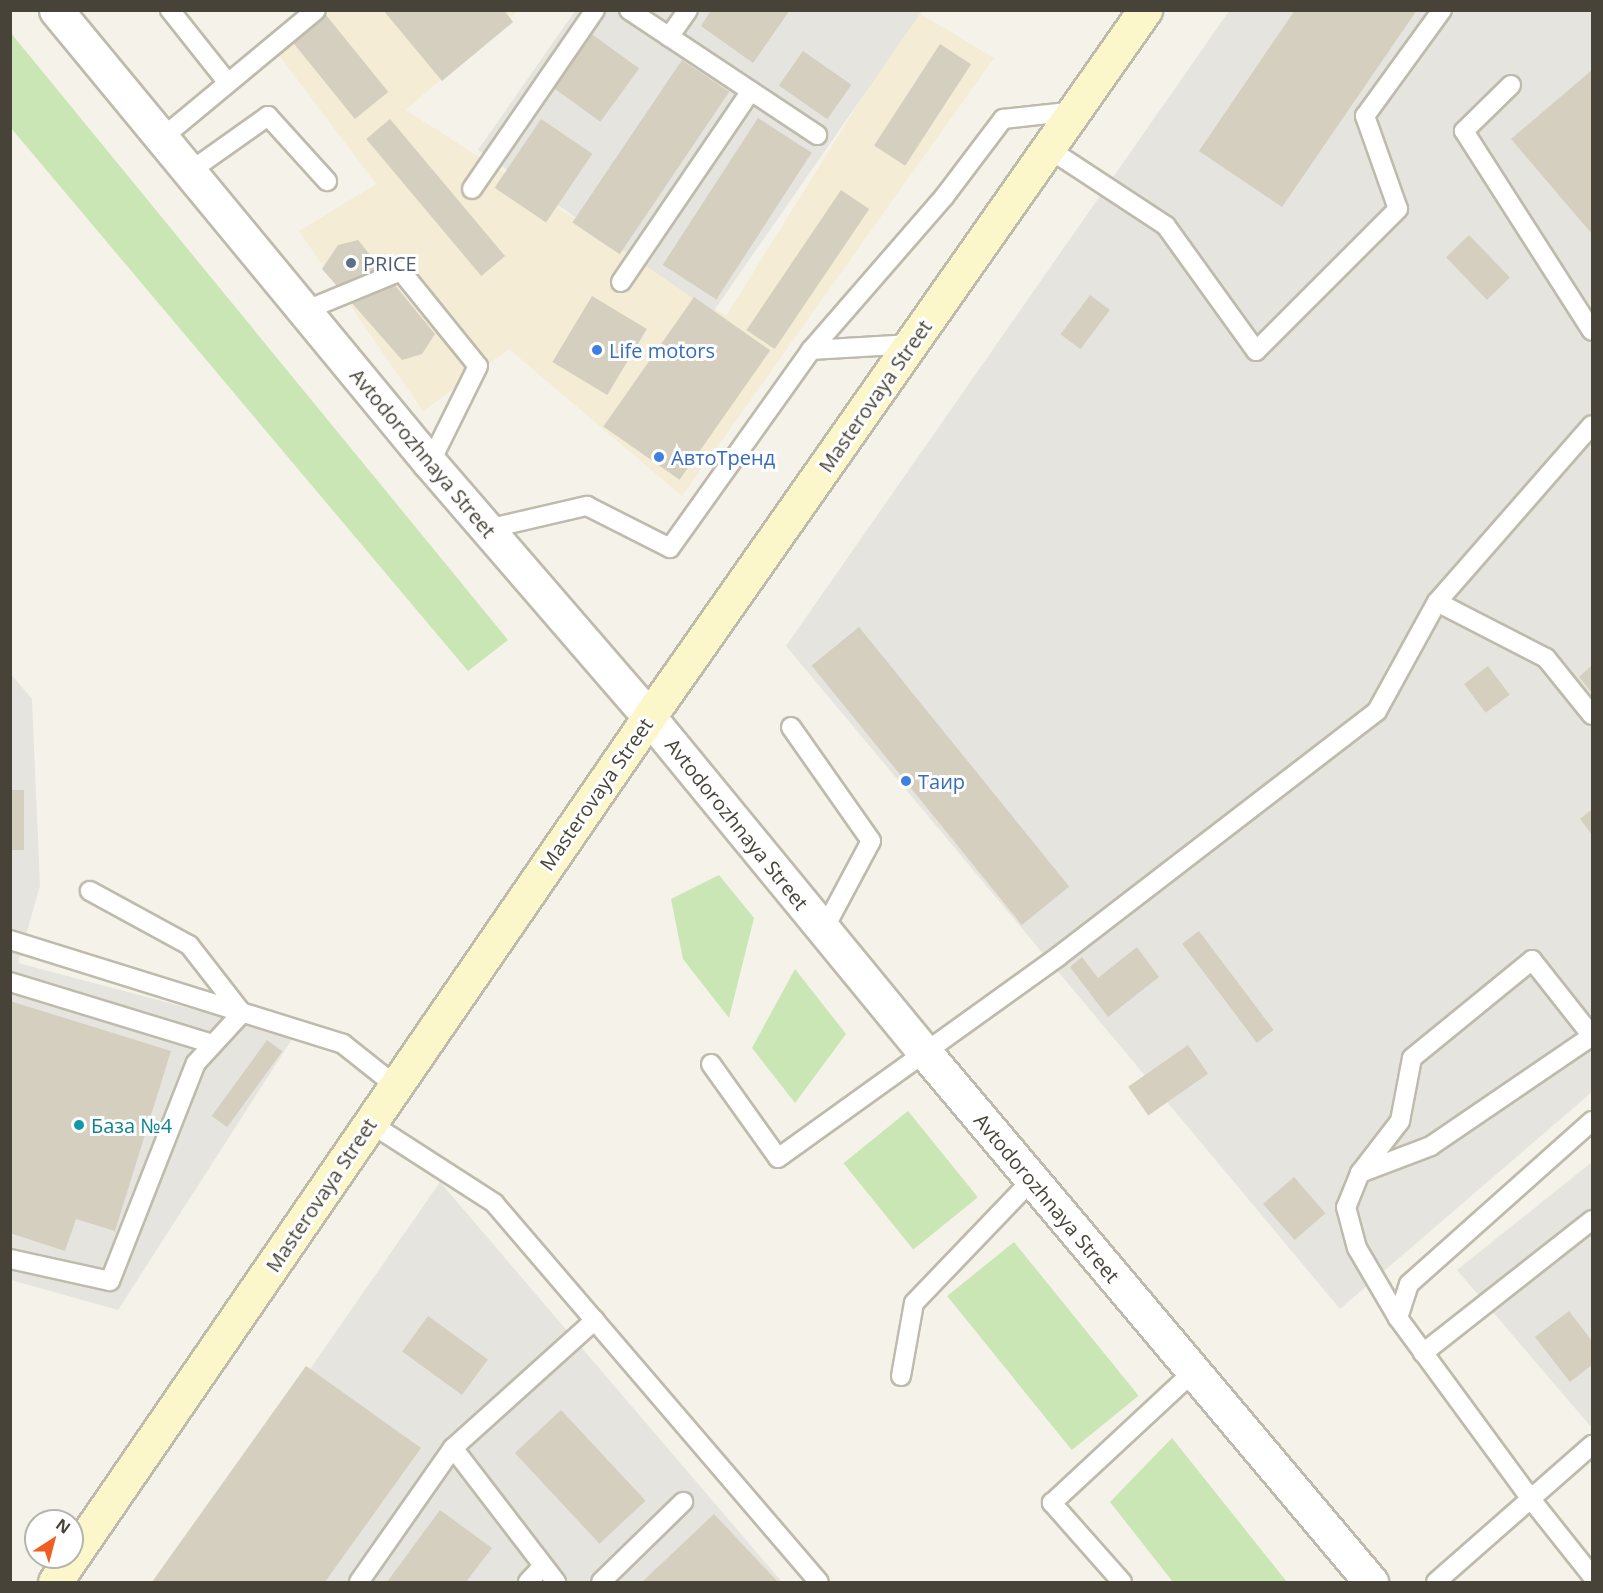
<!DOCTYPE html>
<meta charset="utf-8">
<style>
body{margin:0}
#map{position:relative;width:1603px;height:1593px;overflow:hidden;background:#f4f2e9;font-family:"Open Sans",sans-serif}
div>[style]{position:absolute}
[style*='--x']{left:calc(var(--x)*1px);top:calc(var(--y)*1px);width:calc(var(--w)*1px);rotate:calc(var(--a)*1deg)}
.commercial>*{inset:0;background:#f4ecd5}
.industrial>*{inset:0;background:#e6e4de}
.green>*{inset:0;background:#c9e6b4;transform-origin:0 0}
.building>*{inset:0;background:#d5cfbf;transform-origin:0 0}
.roads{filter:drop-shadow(2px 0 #bfbbac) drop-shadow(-2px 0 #bfbbac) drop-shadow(0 2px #bfbbac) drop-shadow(0 -2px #bfbbac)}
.lane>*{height:18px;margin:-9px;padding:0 9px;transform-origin:9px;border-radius:9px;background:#fff}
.street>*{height:33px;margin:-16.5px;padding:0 16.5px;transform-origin:16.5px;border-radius:16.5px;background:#fff}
.secondary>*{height:33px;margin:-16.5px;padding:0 16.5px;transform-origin:16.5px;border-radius:16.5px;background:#fcf7cb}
.dots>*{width:16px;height:16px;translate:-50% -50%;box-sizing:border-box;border:3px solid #fff;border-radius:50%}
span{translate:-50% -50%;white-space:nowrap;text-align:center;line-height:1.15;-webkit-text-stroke:6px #fff;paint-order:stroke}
.service-label{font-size:20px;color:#4e5e75}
.left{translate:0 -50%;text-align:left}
.shop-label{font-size:20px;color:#366cbe}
.street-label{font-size:20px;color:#474338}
.culture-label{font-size:20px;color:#0d838f}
.frame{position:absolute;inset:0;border:12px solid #474338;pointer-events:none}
.north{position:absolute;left:24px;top:1509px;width:60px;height:60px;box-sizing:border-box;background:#fff;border:2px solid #b5b4af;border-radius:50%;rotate:36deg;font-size:16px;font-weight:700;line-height:24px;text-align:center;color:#474338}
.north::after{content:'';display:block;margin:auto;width:21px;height:27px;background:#f15d23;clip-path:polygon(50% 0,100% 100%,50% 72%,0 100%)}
</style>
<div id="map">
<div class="commercial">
<div style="clip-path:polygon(331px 11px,518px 11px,406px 110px,726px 316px,916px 11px,994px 58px,682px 496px,509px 349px,423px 411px,299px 231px,376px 184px,278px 54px)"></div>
</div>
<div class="industrial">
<div style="clip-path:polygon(575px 11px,922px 11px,713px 312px,478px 150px)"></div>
<div style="clip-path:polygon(1229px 11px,1592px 11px,1592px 1092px,1340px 1309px,786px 646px)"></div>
<div style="clip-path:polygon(10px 673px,32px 699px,40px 886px,18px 963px,294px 1036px,118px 1310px,11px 1280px)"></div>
<div style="clip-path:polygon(1592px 1162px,1592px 1428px,1457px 1270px)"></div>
<div style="clip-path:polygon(440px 1182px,782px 1582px,162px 1582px)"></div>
</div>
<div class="green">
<div style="clip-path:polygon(10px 32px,508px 640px,468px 671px,11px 128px)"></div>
<div style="clip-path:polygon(719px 875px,754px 918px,729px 1018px,683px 959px,671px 899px)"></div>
<div style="clip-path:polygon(795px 969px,846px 1034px,795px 1103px,752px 1048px)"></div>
<div style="left:908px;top:1111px;width:111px;height:83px;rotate:51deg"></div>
<div style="left:1014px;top:1242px;width:198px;height:86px;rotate:51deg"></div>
<div style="clip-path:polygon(1172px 1438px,1287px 1582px,1173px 1582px,1110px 1502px)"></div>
</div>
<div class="building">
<div style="clip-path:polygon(383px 10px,504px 10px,513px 22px,442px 81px)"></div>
<div style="clip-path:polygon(711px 10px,790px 10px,753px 63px,701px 26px)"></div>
<div style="clip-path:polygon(1295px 10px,1417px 10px,1282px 207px,1199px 151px)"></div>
<div style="left:326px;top:15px;width:99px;height:43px;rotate:51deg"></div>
<div style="left:589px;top:32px;width:62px;height:66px;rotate:36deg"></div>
<div style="left:940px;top:44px;width:37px;height:121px;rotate:33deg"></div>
<div style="left:803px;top:51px;width:59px;height:42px;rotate:35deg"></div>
<div style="left:682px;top:60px;width:57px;height:196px;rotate:34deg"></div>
<div style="clip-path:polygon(1592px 70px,1592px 234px,1511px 139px)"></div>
<div style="left:758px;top:118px;width:64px;height:175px;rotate:33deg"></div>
<div style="left:390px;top:119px;width:179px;height:31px;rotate:50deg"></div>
<div style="left:541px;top:119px;width:62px;height:83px;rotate:34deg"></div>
<div style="left:841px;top:190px;width:34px;height:169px;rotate:34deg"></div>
<div style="left:1469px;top:235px;width:59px;height:32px;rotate:46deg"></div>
<div style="clip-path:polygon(358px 240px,435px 334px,422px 354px,402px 360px,322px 269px,338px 245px)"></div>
<div style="left:1090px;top:295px;width:25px;height:49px;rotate:37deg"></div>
<div style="left:592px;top:296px;width:64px;height:77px;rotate:31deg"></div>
<div style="left:694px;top:297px;width:93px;height:158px;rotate:35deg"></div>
<div style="left:859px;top:627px;width:334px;height:61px;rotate:51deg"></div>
<div style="clip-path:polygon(1592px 665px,1592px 693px,1579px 677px)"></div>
<div style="left:1488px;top:666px;width:36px;height:30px;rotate:53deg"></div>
<div style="left:10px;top:790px;width:14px;height:60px"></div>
<div style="clip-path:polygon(1592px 809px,1592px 835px,1580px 819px)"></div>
<div style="left:1199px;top:931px;width:124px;height:21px;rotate:53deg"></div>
<div style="clip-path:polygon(1137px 947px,1159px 977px,1108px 1017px,1070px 967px,1082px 957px,1098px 978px)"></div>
<div style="clip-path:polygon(10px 1001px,171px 1051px,115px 1231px,76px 1219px,65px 1251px,10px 1233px)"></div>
<div style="left:267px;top:1040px;width:19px;height:94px;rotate:36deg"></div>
<div style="left:1188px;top:1045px;width:35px;height:73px;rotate:55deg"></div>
<div style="left:1294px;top:1177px;width:48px;height:41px;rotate:49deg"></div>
<div style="clip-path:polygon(1569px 1311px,1592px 1341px,1592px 1365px,1570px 1382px,1535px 1337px)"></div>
<div style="left:428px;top:1316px;width:74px;height:44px;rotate:36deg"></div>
<div style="clip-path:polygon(306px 1366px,421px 1448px,325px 1582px,152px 1582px)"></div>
<div style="left:561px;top:1410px;width:124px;height:63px;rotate:47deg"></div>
<div style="clip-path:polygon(440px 1510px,492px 1548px,466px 1582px,387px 1582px)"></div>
<div style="clip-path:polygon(714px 1514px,778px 1582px,644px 1582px,643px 1581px)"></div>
</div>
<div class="roads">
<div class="lane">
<div style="--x:170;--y:10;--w:93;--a:51.5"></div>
<div style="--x:629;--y:10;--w:226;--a:33.6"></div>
<div style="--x:669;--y:37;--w:33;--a:-55"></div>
<div style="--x:1511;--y:85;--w:66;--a:135.6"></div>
<div style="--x:1464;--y:131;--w:237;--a:57.4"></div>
<div style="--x:162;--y:138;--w:200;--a:-39.7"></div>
<div style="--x:1049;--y:149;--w:140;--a:33.3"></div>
<div style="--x:1166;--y:226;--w:154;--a:54.2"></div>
<div style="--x:1256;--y:351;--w:201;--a:-45"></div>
<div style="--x:1398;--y:209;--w:99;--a:-109.5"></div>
<div style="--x:1365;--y:116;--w:131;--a:-54"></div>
<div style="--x:189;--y:172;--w:97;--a:-35.3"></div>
<div style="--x:268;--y:116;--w:88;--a:47.8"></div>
<div style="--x:472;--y:189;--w:217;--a:-55.5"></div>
<div style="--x:621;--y:282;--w:231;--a:-55.8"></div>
<div style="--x:304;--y:311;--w:105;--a:-22.4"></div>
<div style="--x:401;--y:271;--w:122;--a:51"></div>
<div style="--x:478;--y:366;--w:108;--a:116.3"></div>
<div style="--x:811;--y:350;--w:203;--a:-49"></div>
<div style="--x:944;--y:197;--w:98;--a:-52.9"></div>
<div style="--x:1003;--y:119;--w:72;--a:-6.3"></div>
<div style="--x:487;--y:529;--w:103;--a:-13"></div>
<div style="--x:587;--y:506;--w:93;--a:26.8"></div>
<div style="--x:670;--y:548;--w:243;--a:-54.5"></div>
<div style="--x:811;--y:350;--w:101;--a:-3.4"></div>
<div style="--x:1437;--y:602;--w:123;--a:27.2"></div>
<div style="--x:1546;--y:658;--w:73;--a:51.1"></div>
<div style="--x:791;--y:727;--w:139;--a:54.9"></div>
<div style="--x:871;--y:841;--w:100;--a:118.1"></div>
<div style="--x:10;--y:940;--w:349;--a:17.3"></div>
<div style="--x:343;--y:1044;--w:68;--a:38.4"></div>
<div style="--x:10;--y:982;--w:212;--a:17"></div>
<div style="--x:711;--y:1064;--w:115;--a:54.5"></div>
<div style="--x:778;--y:1158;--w:346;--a:-35.7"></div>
<div style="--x:1059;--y:956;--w:401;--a:-37.6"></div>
<div style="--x:1377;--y:711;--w:124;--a:-61.2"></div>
<div style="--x:1437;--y:602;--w:235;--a:-48.8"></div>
<div style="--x:1592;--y:1121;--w:245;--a:138.3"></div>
<div style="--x:1409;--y:1284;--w:36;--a:108"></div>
<div style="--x:1398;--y:1318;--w:223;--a:53.7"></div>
<div style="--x:1530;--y:1498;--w:100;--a:51.5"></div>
<div style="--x:370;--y:1123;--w:148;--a:32.8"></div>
<div style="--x:494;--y:1203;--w:499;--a:49.4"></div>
<div style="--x:1360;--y:1173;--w:66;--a:-52.4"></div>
<div style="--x:1400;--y:1121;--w:64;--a:-79.2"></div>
<div style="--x:1412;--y:1058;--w:155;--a:-39.2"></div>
<div style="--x:1532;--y:960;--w:97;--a:51.7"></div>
<div style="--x:1592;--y:1036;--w:195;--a:145.7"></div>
<div style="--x:1431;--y:1146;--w:76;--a:159.2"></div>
<div style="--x:1360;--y:1173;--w:37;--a:112"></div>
<div style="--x:1346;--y:1207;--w:42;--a:75"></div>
<div style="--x:1357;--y:1248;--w:81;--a:59.6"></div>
<div style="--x:10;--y:1259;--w:102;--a:12.4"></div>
<div style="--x:110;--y:1281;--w:234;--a:-68.5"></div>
<div style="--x:196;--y:1063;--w:68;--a:-47.4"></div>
<div style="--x:242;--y:1013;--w:86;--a:-127.9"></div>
<div style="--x:189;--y:945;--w:113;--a:-151.4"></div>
<div style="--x:1423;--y:1353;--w:215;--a:-38.2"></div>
<div style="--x:901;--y:1376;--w:74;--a:-79.9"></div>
<div style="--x:914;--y:1303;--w:170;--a:-46.2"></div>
<div style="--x:359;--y:1582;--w:164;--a:-55"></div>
<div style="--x:528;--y:1582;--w:21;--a:-47"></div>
<div style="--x:556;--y:1582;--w:169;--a:-127.5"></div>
<div style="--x:453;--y:1448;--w:191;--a:-42"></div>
<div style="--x:601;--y:1582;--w:115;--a:-44.3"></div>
<div style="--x:1122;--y:1582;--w:106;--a:-131.5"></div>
<div style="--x:1052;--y:1503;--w:192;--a:-42.9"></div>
<div style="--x:1436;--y:1582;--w:208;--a:-41.3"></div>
</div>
<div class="street">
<div style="--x:56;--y:10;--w:587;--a:50.46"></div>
<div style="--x:430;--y:463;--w:335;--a:49.2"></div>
<div style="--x:649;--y:717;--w:431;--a:50.6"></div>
<div style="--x:923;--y:1050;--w:696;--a:49.9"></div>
</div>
<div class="secondary">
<div style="--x:55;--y:1582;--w:1049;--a:-55.52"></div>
<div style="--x:649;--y:717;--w:864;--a:-54.95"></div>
</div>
</div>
<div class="dots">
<div style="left:351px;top:263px;background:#5c6f8a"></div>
<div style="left:597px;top:350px;background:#3f7fe0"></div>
<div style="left:659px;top:457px;background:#3f7fe0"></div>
<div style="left:906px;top:781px;background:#3f7fe0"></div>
<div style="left:79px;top:1125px;background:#0f9aa8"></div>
</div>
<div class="service-label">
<span class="left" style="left:363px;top:263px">PRICE</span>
</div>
<div class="shop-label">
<span class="left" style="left:609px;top:350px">Life motors</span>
<span class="left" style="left:671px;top:457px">АвтоТренд</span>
<span class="left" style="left:918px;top:781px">Таир</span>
</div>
<div class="street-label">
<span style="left:875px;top:396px;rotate:-55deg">Masterovaya Street</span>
<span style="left:423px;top:453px;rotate:50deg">Avtodorozhnaya Street</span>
<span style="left:596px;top:794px;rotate:-55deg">Masterovaya Street</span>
<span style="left:737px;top:824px;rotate:51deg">Avtodorozhnaya Street</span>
<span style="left:321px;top:1195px;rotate:-56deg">Masterovaya Street</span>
<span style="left:1047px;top:1198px;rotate:50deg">Avtodorozhnaya Street</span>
</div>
<div class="culture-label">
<span class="left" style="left:91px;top:1125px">База №4</span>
</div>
<div class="frame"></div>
<div class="north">N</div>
</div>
